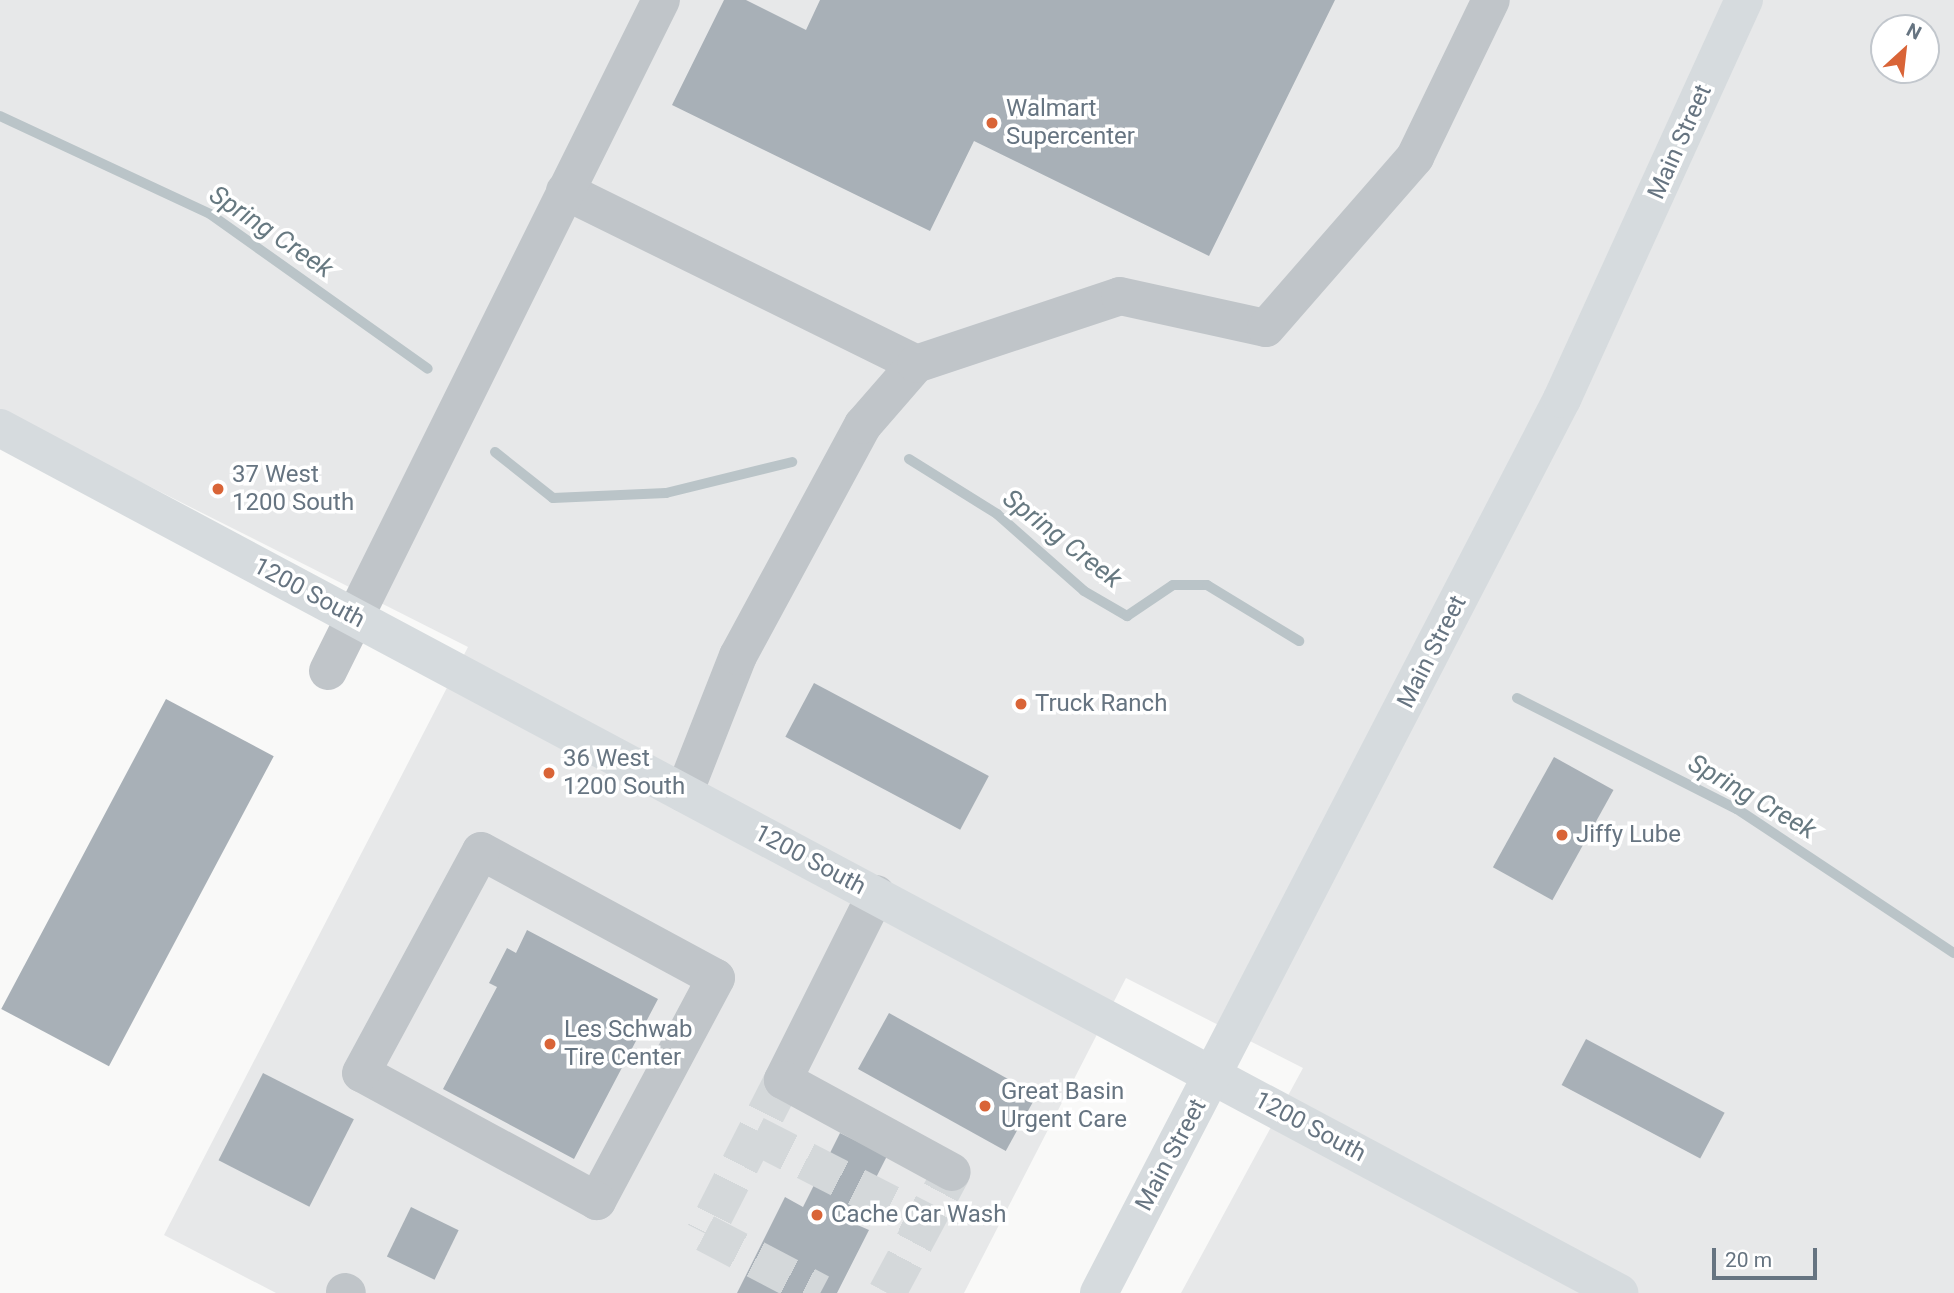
<!DOCTYPE html>
<style>
body{margin:0}
#map{position:relative;width:1954px;height:1293px;overflow:hidden;background:#f9f9f8;font-family:Roboto,sans-serif}
div>[style]{position:absolute}
[style*='--x']{left:calc(var(--x)*1px);top:calc(var(--y)*1px);width:calc(var(--w)*1px);rotate:calc(var(--a)*1deg)}
.built>*{inset:0;background:#e7e8e9}
.stream>*{height:10px;margin:-5px;padding:0 5px;transform-origin:5px;border-radius:5px;background:#bac4c8}
.building>*{inset:0;background:#a8b0b7;transform-origin:0 0}
.minor-tunnel>*{height:38px;margin-top:-19px;transform-origin:0;background:repeating-linear-gradient(90deg,#d4d8da 0 38px,transparent 0 57px)}
.minor>*{height:38px;margin:-19px;padding:0 19px;transform-origin:19px;border-radius:19px;background:#c0c5c9}
.major>*{height:38px;margin:-19px;padding:0 19px;transform-origin:19px;border-radius:19px;background:#d6dbde}
.dots>*{width:19px;height:19px;translate:-50% -50%;box-sizing:border-box;border:4px solid #fff;border-radius:50%}
span{translate:-50% -50%;white-space:nowrap;text-align:center;line-height:1.15;-webkit-text-stroke:7px #fff;paint-order:stroke}
.poi-label{font-size:24px;color:#667481}
.left{translate:0 -50%;text-align:left}
.street-label{font-size:24px;color:#667481}
.water-label{font-size:26px;color:#677981;font-style:italic}
.north{position:absolute;left:1870px;top:14px;width:70px;height:70px;box-sizing:border-box;background:#fff;border:2px solid #c2c7cd;border-radius:50%;rotate:27deg;font-size:19px;font-weight:700;line-height:28px;text-align:center;color:#667481}
.north::after{content:'';display:block;margin:auto;width:24px;height:32px;background:#d96437;clip-path:polygon(50% 0,100% 100%,50% 72%,0 100%)}
.scale{position:absolute;left:1712px;top:1248px;width:105px;height:32px;box-sizing:border-box;border:4px solid #667481;border-top:0;padding-left:9px;font-size:21px;line-height:24px;white-space:nowrap;color:#667481;-webkit-text-stroke:5px #fff;paint-order:stroke}
</style>
<div id="map">
<div class="built">
<div style="clip-path:polygon(evenodd,0 0,1954px 0,1954px 1293px,1181px 1293px,1303px 1068px,1126px 978px,964px 1293px,276px 1293px,164px 1235px,468px 647px,0 411px,0 0,1884px 28px,1926px 28px,1926px 70px,1884px 70px,1884px 28px)"></div>
</div>
<div class="stream">
<div style="--x:0;--y:116;--w:232;--a:25"></div>
<div style="--x:210;--y:214;--w:267;--a:35.4"></div>
<div style="--x:495;--y:452;--w:74;--a:38.4"></div>
<div style="--x:553;--y:498;--w:113;--a:-2.5"></div>
<div style="--x:666;--y:493;--w:130;--a:-13.8"></div>
<div style="--x:909;--y:459;--w:104;--a:32"></div>
<div style="--x:997;--y:514;--w:116;--a:41.5"></div>
<div style="--x:1084;--y:591;--w:50;--a:30.2"></div>
<div style="--x:1127;--y:616;--w:55;--a:-34"></div>
<div style="--x:1173;--y:585;--w:34;--a:0"></div>
<div style="--x:1207;--y:585;--w:108;--a:31.3"></div>
<div style="--x:1517;--y:698;--w:246;--a:26.8"></div>
<div style="--x:1737;--y:809;--w:260;--a:33.6"></div>
</div>
<div class="building">
<div style="clip-path:polygon(724px 0,746px 0,806px 30px,820px 0,1335px 0,1209px 256px,974px 141px,930px 231px,672px 105px)"></div>
<div style="left:814px;top:683px;width:198px;height:61px;rotate:28deg"></div>
<div style="left:166px;top:699px;width:122px;height:351px;rotate:28deg"></div>
<div style="left:1554px;top:757px;width:68px;height:126px;rotate:29deg"></div>
<div style="clip-path:polygon(527px 930px,658px 999px,574px 1159px,443px 1089px,497px 987px,489px 983px,507px 948px,516px 953px)"></div>
<div style="left:889px;top:1013px;width:169px;height:64px;rotate:29deg"></div>
<div style="left:1586px;top:1039px;width:157px;height:52px;rotate:28deg"></div>
<div style="left:263px;top:1073px;width:102px;height:98px;rotate:27deg"></div>
<div style="clip-path:polygon(840px 1133px,887px 1156px,853px 1223px,869px 1230px,837px 1293px,737px 1293px,785px 1197px,803px 1207px)"></div>
<div style="left:411px;top:1207px;width:53px;height:55px;rotate:26deg"></div>
</div>
<div class="minor-tunnel">
<div style="--x:783;--y:1080;--w:172;--a:117"></div>
<div style="--x:705;--y:1233;--w:130;--a:27.6"></div>
<div style="--x:755;--y:1135;--w:191;--a:27.1"></div>
<div style="--x:887;--y:1293;--w:137;--a:-61.8"></div>
</div>
<div class="minor">
<div style="--x:565;--y:191;--w:391;--a:26.2"></div>
<div style="--x:328;--y:671;--w:749;--a:-63.61"></div>
<div style="--x:684;--y:793;--w:147;--a:-68.5"></div>
<div style="--x:738;--y:656;--w:263;--a:-61.6"></div>
<div style="--x:863;--y:425;--w:81;--a:-49"></div>
<div style="--x:916;--y:364;--w:215;--a:-18.4"></div>
<div style="--x:1120;--y:296;--w:149;--a:12.4"></div>
<div style="--x:1266;--y:328;--w:227;--a:-48.9"></div>
<div style="--x:1415;--y:157;--w:174;--a:-64.2"></div>
<div style="--x:481;--y:851;--w:267;--a:28.4"></div>
<div style="--x:716;--y:978;--w:253;--a:118.1"></div>
<div style="--x:597;--y:1201;--w:268;--a:-151.5"></div>
<div style="--x:361;--y:1073;--w:252;--a:-61.6"></div>
<div style="--x:876;--y:894;--w:208;--a:116.6"></div>
<div style="--x:783;--y:1080;--w:192;--a:28.6"></div>
<div style="--x:345;--y:1292;--w:2;--a:27"></div>
</div>
<div class="major">
<div style="--x:0;--y:428;--w:1836;--a:28.11"></div>
<div style="--x:1099;--y:1293;--w:1007;--a:-62.62"></div>
<div style="--x:1562;--y:399;--w:439;--a:-65.5"></div>
</div>
<div class="dots">
<div style="left:992px;top:123px;background:#d96437"></div>
<div style="left:218px;top:489px;background:#d96437"></div>
<div style="left:1021px;top:704px;background:#d96437"></div>
<div style="left:549px;top:773px;background:#d96437"></div>
<div style="left:1562px;top:835px;background:#d96437"></div>
<div style="left:550px;top:1044px;background:#d96437"></div>
<div style="left:985px;top:1106px;background:#d96437"></div>
<div style="left:817px;top:1215px;background:#d96437"></div>
</div>
<div class="poi-label">
<span class="left" style="left:1006px;top:123px">Walmart<br>Supercenter</span>
<span class="left" style="left:232px;top:489px">37 West<br>1200 South</span>
<span class="left" style="left:1035px;top:704px">Truck Ranch</span>
<span class="left" style="left:563px;top:773px">36 West<br>1200 South</span>
<span class="left" style="left:1576px;top:835px">Jiffy Lube</span>
<span class="left" style="left:564px;top:1044px">Les Schwab<br>Tire Center</span>
<span class="left" style="left:1001px;top:1106px">Great Basin<br>Urgent Care</span>
<span class="left" style="left:831px;top:1215px">Cache Car Wash</span>
</div>
<div class="street-label">
<span style="left:1680px;top:142px;rotate:-66deg">Main Street</span>
<span style="left:309px;top:593px;rotate:28deg">1200 South</span>
<span style="left:1432px;top:652px;rotate:-63deg">Main Street</span>
<span style="left:810px;top:860px;rotate:28deg">1200 South</span>
<span style="left:1310px;top:1127px;rotate:28deg">1200 South</span>
<span style="left:1171px;top:1155px;rotate:-62deg">Main Street</span>
</div>
<div class="water-label">
<span style="left:271px;top:232px;rotate:34deg">Spring Creek</span>
<span style="left:1062px;top:539px;rotate:38deg">Spring Creek</span>
<span style="left:1752px;top:797px;rotate:30deg">Spring Creek</span>
</div>
<div class="north">N</div>
<div class="scale">20 m</div>
</div>
